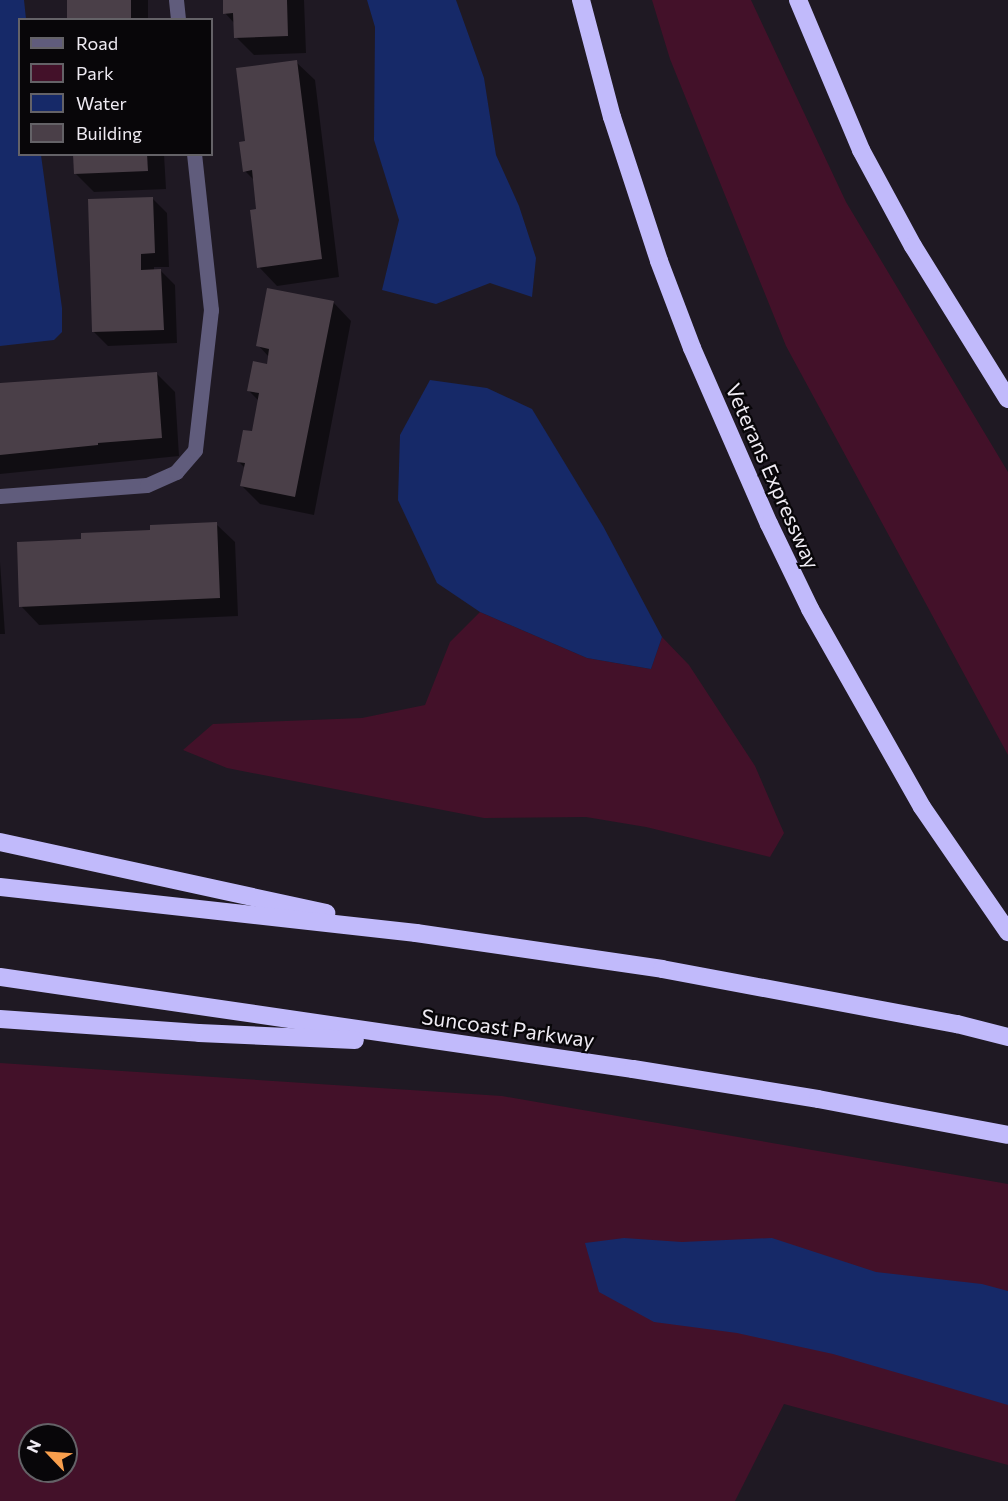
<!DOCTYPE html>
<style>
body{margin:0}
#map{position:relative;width:1008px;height:1501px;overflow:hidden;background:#1f1923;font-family:Commissioner,sans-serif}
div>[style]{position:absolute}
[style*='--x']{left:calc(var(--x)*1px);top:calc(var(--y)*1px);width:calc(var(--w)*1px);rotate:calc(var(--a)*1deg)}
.green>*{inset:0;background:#431129}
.water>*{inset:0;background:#162968}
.shadow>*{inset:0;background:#0007;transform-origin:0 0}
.building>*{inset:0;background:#4a3f48;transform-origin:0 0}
.street>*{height:15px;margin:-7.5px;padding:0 7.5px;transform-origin:7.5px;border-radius:7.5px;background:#605c7c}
.highway>*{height:18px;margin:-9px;padding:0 9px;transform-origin:9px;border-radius:9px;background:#c1bafb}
span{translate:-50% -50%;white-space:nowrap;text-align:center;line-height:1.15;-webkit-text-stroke:4.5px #080609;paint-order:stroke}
.street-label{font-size:21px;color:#efebf3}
.legend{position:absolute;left:18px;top:18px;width:195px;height:138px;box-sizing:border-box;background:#080609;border:2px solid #646267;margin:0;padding:8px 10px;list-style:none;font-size:18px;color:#efebf3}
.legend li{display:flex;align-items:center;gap:12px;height:30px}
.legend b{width:30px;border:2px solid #646267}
.north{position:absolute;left:18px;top:1423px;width:60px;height:60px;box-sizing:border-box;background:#080609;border:2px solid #646267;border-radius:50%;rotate:295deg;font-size:16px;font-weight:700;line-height:24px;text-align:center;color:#efebf3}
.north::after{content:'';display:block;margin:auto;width:21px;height:27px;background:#f99f4d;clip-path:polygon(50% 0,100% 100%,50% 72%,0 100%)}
</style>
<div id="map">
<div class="green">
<div style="clip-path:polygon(652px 0,751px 0,846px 202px,1008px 472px,1008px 755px,786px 346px,670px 59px)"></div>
<div style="clip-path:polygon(480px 612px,587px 658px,651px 669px,662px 637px,689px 665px,755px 766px,784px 833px,770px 857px,646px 827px,586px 817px,484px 818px,227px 768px,183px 750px,213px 724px,362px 718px,425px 705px,450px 642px)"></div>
<div style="clip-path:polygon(evenodd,0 1063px,502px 1096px,1008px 1184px,1008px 1465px,784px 1404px,735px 1501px,0 1501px,0 1063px,30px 1435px,66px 1435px,66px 1471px,30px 1471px,30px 1435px)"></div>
</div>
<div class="water">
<div style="clip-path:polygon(0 0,24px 0,26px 19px,20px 20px,20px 154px,41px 155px,62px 308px,62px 332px,54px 340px,0 346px)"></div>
<div style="clip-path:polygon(367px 0,456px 0,484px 78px,496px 155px,519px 206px,536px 258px,532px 297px,490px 283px,436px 304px,382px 290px,399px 220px,374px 140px,375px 27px)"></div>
<div style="clip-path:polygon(430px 380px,487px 388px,532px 409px,603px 526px,662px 637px,651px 669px,587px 658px,480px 612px,437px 583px,398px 500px,400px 435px)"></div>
<div style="clip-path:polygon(624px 1238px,682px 1242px,772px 1238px,876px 1272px,982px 1284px,1008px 1291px,1008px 1405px,833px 1354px,737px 1333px,654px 1322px,599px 1292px,585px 1243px)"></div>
</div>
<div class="shadow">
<div style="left:69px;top:0;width:79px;height:20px"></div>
<div style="clip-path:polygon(224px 0,304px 0,306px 53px,254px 55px,236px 37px,235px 24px,225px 13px)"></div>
<div style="clip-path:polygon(296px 62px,315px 80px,339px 277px,277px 286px,259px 267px,258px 210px,255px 181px,245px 171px,247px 142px)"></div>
<div style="clip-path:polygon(74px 154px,164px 154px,166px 189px,94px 192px,75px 173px)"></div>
<div style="clip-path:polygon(153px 199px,167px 213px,169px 267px,154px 267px,154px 271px,161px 271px,175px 285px,177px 343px,108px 346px,94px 332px)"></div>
<div style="clip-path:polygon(333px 302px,351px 321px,314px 515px,260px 504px,242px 486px,246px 469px,238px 461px,253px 433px,259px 401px,249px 391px,268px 366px,269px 357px,258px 345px)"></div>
<div style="clip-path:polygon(157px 374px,175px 392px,179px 456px,0 474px,0 385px)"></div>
<div style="clip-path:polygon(216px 524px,235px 542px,238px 616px,39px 625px,21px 606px,83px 540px)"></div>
<div style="clip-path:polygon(0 562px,5px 634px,0 634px)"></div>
</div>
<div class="building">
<div style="left:67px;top:0;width:64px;height:20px"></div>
<div style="clip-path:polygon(223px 0,287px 0,288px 36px,234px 38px,233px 13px,223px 14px)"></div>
<div style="clip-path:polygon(297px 60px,322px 259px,257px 268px,250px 210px,256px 209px,252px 170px,243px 172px,239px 142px,245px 141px,236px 68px)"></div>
<div style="clip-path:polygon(73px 154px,147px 154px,148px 171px,74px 174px)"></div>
<div style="clip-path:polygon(153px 197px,155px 253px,141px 254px,141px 270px,161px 269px,164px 330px,92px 332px,88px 199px)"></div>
<div style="clip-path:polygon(267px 288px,334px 301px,295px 497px,240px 486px,245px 463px,237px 462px,243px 430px,252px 431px,259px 393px,247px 391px,253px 361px,267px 364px,269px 349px,256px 346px)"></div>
<div style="clip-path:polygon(157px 372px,162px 438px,98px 443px,98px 445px,0 455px,0 383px)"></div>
<div style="clip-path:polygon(217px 522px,220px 598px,19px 607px,17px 542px,81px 539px,81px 533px,150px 530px,150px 525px)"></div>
</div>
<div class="street">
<div style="--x:176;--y:0;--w:20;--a:84"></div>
<div style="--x:0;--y:496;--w:147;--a:-4.3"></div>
<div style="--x:147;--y:485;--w:32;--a:-24"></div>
<div style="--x:176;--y:472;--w:29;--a:-49"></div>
<div style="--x:195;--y:450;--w:141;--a:-83.5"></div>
<div style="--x:211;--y:310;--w:157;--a:-96.2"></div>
</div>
<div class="highway">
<div style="--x:581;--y:0;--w:121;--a:75.2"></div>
<div style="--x:612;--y:117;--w:151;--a:71.9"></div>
<div style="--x:659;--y:261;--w:93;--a:69.2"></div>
<div style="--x:692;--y:348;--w:192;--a:66.4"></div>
<div style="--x:769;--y:524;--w:94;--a:64.2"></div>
<div style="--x:810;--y:609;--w:227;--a:60.5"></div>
<div style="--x:922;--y:807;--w:152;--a:55.5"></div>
<div style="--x:798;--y:0;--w:163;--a:67.2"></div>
<div style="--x:861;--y:150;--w:109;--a:61.6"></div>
<div style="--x:913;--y:246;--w:180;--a:58.2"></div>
<div style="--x:0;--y:842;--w:334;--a:12.3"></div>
<div style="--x:0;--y:887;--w:419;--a:6.3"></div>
<div style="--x:416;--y:933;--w:249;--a:8.3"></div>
<div style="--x:662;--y:969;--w:300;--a:10.6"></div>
<div style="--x:957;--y:1024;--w:53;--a:14.3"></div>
<div style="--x:0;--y:977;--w:640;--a:8.27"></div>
<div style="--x:633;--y:1069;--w:187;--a:9.2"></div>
<div style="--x:818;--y:1099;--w:193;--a:10.7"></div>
<div style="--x:0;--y:1019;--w:199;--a:4"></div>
<div style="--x:199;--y:1033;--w:156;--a:2.6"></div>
</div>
<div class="street-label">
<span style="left:773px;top:476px;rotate:66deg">Veterans Expressway</span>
<span style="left:508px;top:1028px;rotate:8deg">Suncoast Parkway</span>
</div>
<ul class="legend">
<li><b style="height:8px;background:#605c7c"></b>Road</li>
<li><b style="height:16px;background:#431129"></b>Park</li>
<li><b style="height:16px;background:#162968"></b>Water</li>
<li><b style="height:16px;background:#4a3f48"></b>Building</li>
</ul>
<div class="north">N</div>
</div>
